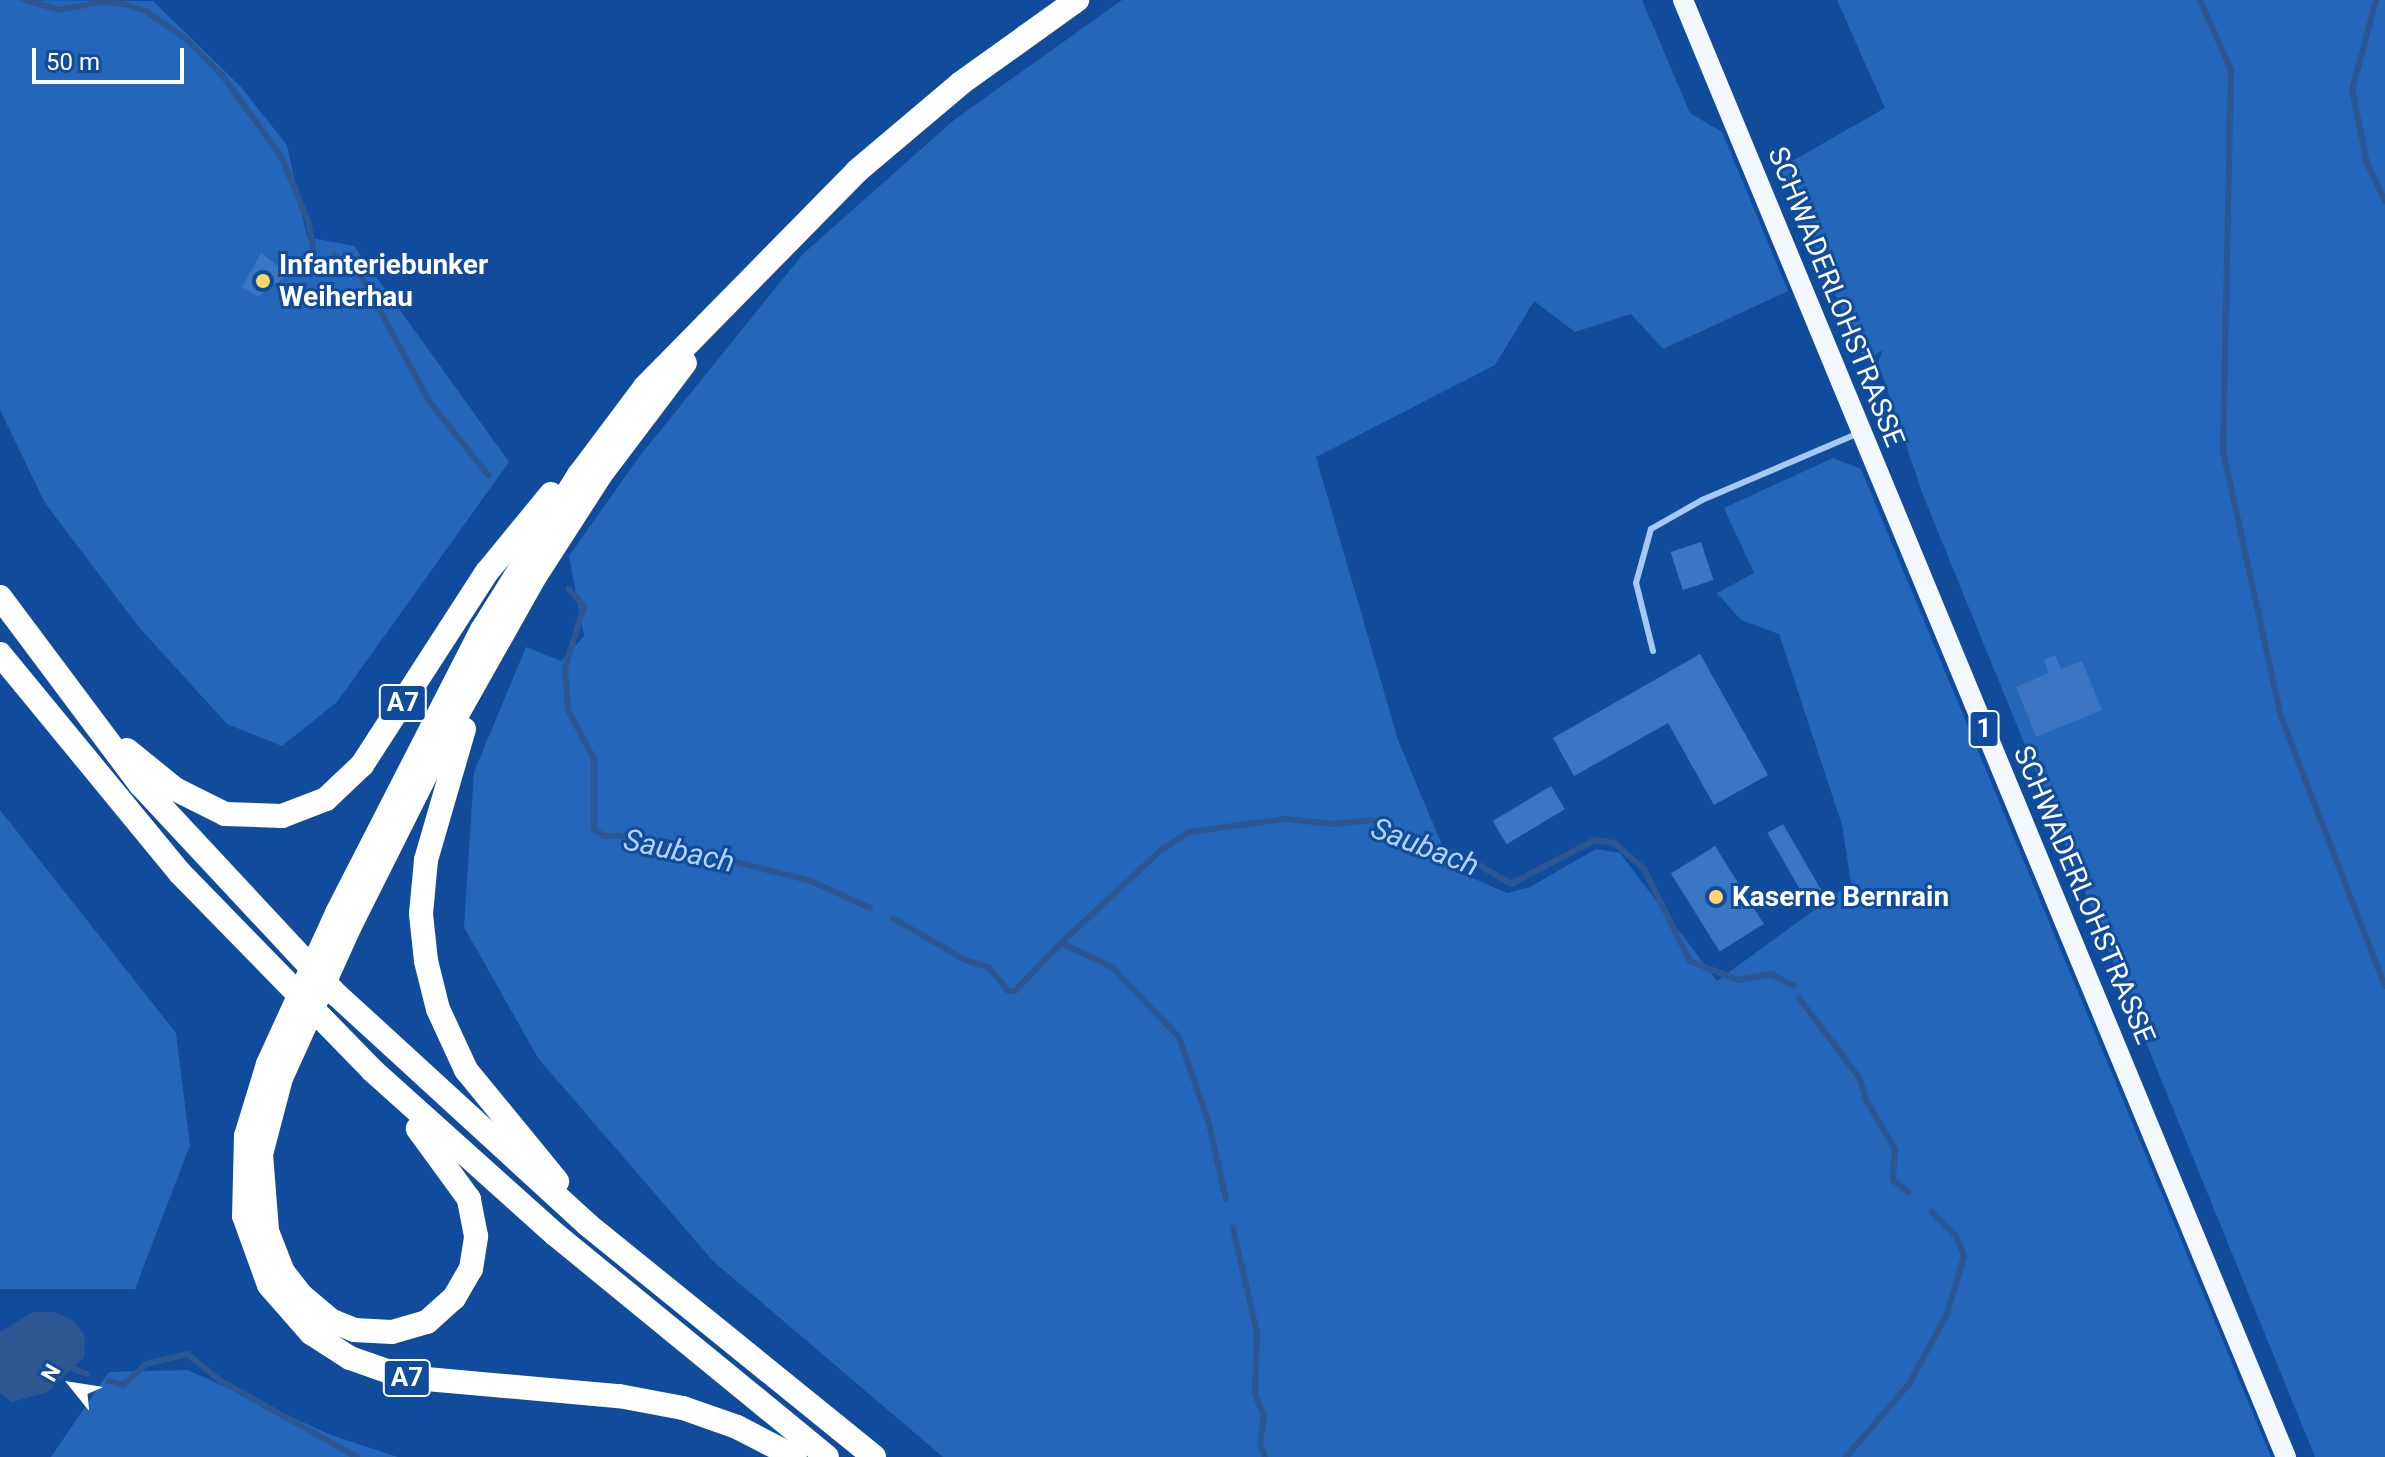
<!DOCTYPE html>
<style>
body{margin:0}
#map{position:relative;width:2385px;height:1457px;overflow:hidden;background:#114c9c;font-family:Roboto,sans-serif}
div>[style]{position:absolute}
[style*='--x']{left:calc(var(--x)*1px);top:calc(var(--y)*1px);width:calc(var(--w)*1px);rotate:calc(var(--a)*1deg)}
.green>*{inset:0;background:#2466ba}
.water>*{inset:0;background:#2c5792}
.stream>*{height:6px;margin:-3px;padding:0 3px;transform-origin:3px;border-radius:3px;background:#2c5792}
.building>*{inset:0;background:#3a76c3;transform-origin:0 0}
.lane>*{height:6px;margin:-3px;padding:0 3px;transform-origin:3px;border-radius:3px;background:#a6c8f4}
.primary>*{height:20px;margin:-10px;padding:0 10px;transform-origin:10px;border-radius:10px;background:#f3f8ff}
.highway>*{height:24px;margin:-12px;padding:0 12px;transform-origin:12px;border-radius:12px;background:#fff}
.highway-bridge>*{height:24px;margin:-12px;padding:0 12px;transform-origin:12px;border-radius:12px;background:#fff}
.dots>*{width:22px;height:22px;translate:-50% -50%;box-sizing:border-box;border:4px solid #114c9c;border-radius:50%}
span{translate:-50% -50%;white-space:nowrap;text-align:center;line-height:1.15;-webkit-text-stroke:6px #114c9c;paint-order:stroke}
.shield-label span{padding:2px 6px;background:#114c9c;border:2px solid;border-radius:6px;-webkit-text-stroke-width:0}
.shield-label{font-size:26px;color:#fff;font-weight:700}
.poi-label{font-size:28px;color:#fff;font-weight:700}
.left{translate:0 -50%;text-align:left}
.street-label{font-size:28px;color:#fff}
.water-label{font-size:30px;color:#b3d3fb;font-style:italic}
.north{position:absolute;left:32px;top:1345px;width:80px;height:80px;-webkit-text-stroke:6px #114c9c;paint-order:stroke;rotate:300deg;font-size:22px;font-weight:700;line-height:32px;text-align:center;color:#fff}
.north::after{content:'';display:block;margin:auto;width:28px;height:36px;background:#fff;clip-path:polygon(50% 0,100% 100%,50% 72%,0 100%)}
.scale{position:absolute;left:32px;top:48px;width:152px;height:36px;box-sizing:border-box;border:4px solid #fff;border-top:0;padding-left:10px;font-size:24px;line-height:28px;white-space:nowrap;color:#fff;-webkit-text-stroke:6px #114c9c;paint-order:stroke}
</style>
<div id="map">
<div class="green">
<div style="clip-path:polygon(0 0,153px 1px,240px 86px,287px 145px,307px 237px,354px 246px,509px 462px,337px 702px,282px 746px,227px 724px,138px 626px,45px 503px,0 410px)"></div>
<div style="clip-path:polygon(1122px 0,1642px 0,1690px 113px,1722px 132px,1788px 291px,1663px 349px,1631px 314px,1575px 332px,1534px 301px,1495px 365px,1316px 457px,1398px 740px,1452px 869px,1507px 893px,1530px 887px,1596px 849px,1620px 853px,1717px 981px,1851px 883px,1842px 825px,1779px 634px,1741px 620px,1717px 593px,1754px 573px,1724px 508px,1833px 458px,1861px 469px,2271px 1457px,943px 1457px,713px 1261px,538px 1058px,464px 927px,474px 772px,526px 647px,561px 661px,584px 636px,569px 556px,639px 457px,803px 254px,954px 120px)"></div>
<div style="clip-path:polygon(1837px 0,2385px 0,2385px 1457px,2315px 1457px,1923px 495px,1878px 362px,1883px 350px,1865px 362px,1780px 168px,1885px 108px)"></div>
<div style="clip-path:polygon(0 810px,176px 1033px,190px 1145px,135px 1289px,0 1289px)"></div>
<div style="clip-path:polygon(188px 1370px,331px 1435px,398px 1457px,51px 1457px,109px 1372px)"></div>
</div>
<div class="water">
<div style="clip-path:polygon(33px 1312px,56px 1312px,75px 1322px,85px 1337px,84px 1357px,48px 1392px,12px 1402px,0 1393px,0 1332px)"></div>
</div>
<div class="stream">
<div style="--x:25;--y:0;--w:35;--a:16"></div>
<div style="--x:59;--y:10;--w:43;--a:-10.8"></div>
<div style="--x:101;--y:2;--w:22;--a:5"></div>
<div style="--x:123;--y:4;--w:24;--a:17"></div>
<div style="--x:146;--y:11;--w:50;--a:35.3"></div>
<div style="--x:187;--y:40;--w:49;--a:45"></div>
<div style="--x:222;--y:75;--w:102;--a:54.1"></div>
<div style="--x:282;--y:158;--w:68;--a:67.6"></div>
<div style="--x:308;--y:221;--w:32;--a:79"></div>
<div style="--x:2200;--y:0;--w:77;--a:66.1"></div>
<div style="--x:2231;--y:70;--w:381;--a:91.2"></div>
<div style="--x:2223;--y:451;--w:272;--a:77.7"></div>
<div style="--x:2281;--y:717;--w:288;--a:68.9"></div>
<div style="--x:2376;--y:0;--w:93;--a:104.9"></div>
<div style="--x:2352;--y:90;--w:75;--a:78.4"></div>
<div style="--x:2367;--y:163;--w:42;--a:64.7"></div>
<div style="--x:334;--y:255;--w:28;--a:32"></div>
<div style="--x:358;--y:270;--w:149;--a:61.5"></div>
<div style="--x:429;--y:401;--w:95;--a:51.4"></div>
<div style="--x:569;--y:589;--w:23;--a:49"></div>
<div style="--x:584;--y:606;--w:65;--a:107"></div>
<div style="--x:565;--y:668;--w:42;--a:85.9"></div>
<div style="--x:568;--y:710;--w:55;--a:62"></div>
<div style="--x:594;--y:759;--w:70;--a:90"></div>
<div style="--x:594;--y:829;--w:12;--a:35"></div>
<div style="--x:604;--y:836;--w:30;--a:0"></div>
<div style="--x:634;--y:836;--w:183;--a:14.3"></div>
<div style="--x:811;--y:881;--w:65;--a:24.6"></div>
<div style="--x:893;--y:918;--w:83;--a:30.3"></div>
<div style="--x:965;--y:960;--w:25;--a:18"></div>
<div style="--x:989;--y:968;--w:30;--a:50"></div>
<div style="--x:1008;--y:991;--w:7;--a:0"></div>
<div style="--x:1015;--y:991;--w:66;--a:-46.2"></div>
<div style="--x:1061;--y:943;--w:56;--a:25.2"></div>
<div style="--x:1112;--y:967;--w:97;--a:46.3"></div>
<div style="--x:1179;--y:1037;--w:92;--a:71"></div>
<div style="--x:1209;--y:1124;--w:77;--a:77.2"></div>
<div style="--x:1061;--y:943;--w:135;--a:-42.9"></div>
<div style="--x:1160;--y:851;--w:35;--a:-33"></div>
<div style="--x:1189;--y:832;--w:97;--a:-7.7"></div>
<div style="--x:1285;--y:819;--w:49;--a:5.8"></div>
<div style="--x:1334;--y:824;--w:38;--a:-6"></div>
<div style="--x:1372;--y:820;--w:67;--a:29.6"></div>
<div style="--x:1430;--y:853;--w:27;--a:-2"></div>
<div style="--x:1457;--y:852;--w:63;--a:30.7"></div>
<div style="--x:1511;--y:884;--w:95;--a:-27.6"></div>
<div style="--x:1595;--y:840;--w:19;--a:9"></div>
<div style="--x:1614;--y:843;--w:40;--a:41"></div>
<div style="--x:1644;--y:869;--w:103;--a:63.4"></div>
<div style="--x:1690;--y:961;--w:52;--a:21.6"></div>
<div style="--x:1738;--y:980;--w:34;--a:-10"></div>
<div style="--x:1771;--y:974;--w:25;--a:27"></div>
<div style="--x:1799;--y:998;--w:101;--a:53"></div>
<div style="--x:1860;--y:1079;--w:22;--a:74"></div>
<div style="--x:1866;--y:1100;--w:57;--a:59.4"></div>
<div style="--x:1895;--y:1149;--w:31;--a:94"></div>
<div style="--x:1893;--y:1180;--w:20;--a:37"></div>
<div style="--x:1233;--y:1228;--w:108;--a:77.1"></div>
<div style="--x:1257;--y:1333;--w:61;--a:91.9"></div>
<div style="--x:1255;--y:1394;--w:24;--a:68"></div>
<div style="--x:1264;--y:1416;--w:28;--a:98"></div>
<div style="--x:1260;--y:1444;--w:14;--a:69"></div>
<div style="--x:74;--y:1369;--w:14;--a:21"></div>
<div style="--x:109;--y:1381;--w:15;--a:16"></div>
<div style="--x:123;--y:1385;--w:31;--a:-42"></div>
<div style="--x:146;--y:1364;--w:42;--a:-13.7"></div>
<div style="--x:187;--y:1354;--w:43;--a:38.5"></div>
<div style="--x:221;--y:1381;--w:156;--a:29.2"></div>
<div style="--x:1846;--y:1457;--w:96;--a:-49.2"></div>
<div style="--x:1909;--y:1384;--w:80;--a:-61.5"></div>
<div style="--x:1947;--y:1314;--w:60;--a:-73.7"></div>
<div style="--x:1964;--y:1256;--w:22;--a:-112"></div>
<div style="--x:1956;--y:1236;--w:34;--a:-135"></div>
</div>
<div class="building">
<div style="clip-path:polygon(261px 253px,288px 274px,258px 297px,242px 287px)"></div>
<div style="left:1701px;top:542px;width:40px;height:32px;rotate:72deg"></div>
<div style="clip-path:polygon(1700px 654px,1768px 775px,1714px 805px,1668px 723px,1574px 776px,1553px 738px)"></div>
<div style="clip-path:polygon(2055px 655px,2061px 669px,2082px 661px,2102px 710px,2036px 737px,2016px 687px,2049px 673px,2044px 660px)"></div>
<div style="left:1551px;top:786px;width:27px;height:68px;rotate:59deg"></div>
<div style="left:1783px;top:824px;width:78px;height:18px;rotate:60deg"></div>
<div style="left:1715px;top:846px;width:92px;height:52px;rotate:58deg"></div>
</div>
<div class="lane">
<div style="--x:1653;--y:651;--w:70;--a:-104"></div>
<div style="--x:1636;--y:583;--w:56;--a:-74.5"></div>
<div style="--x:1651;--y:529;--w:59;--a:-29.6"></div>
<div style="--x:1702;--y:500;--w:168;--a:-23.1"></div>
</div>
<div class="primary">
<div style="--x:1683;--y:0;--w:1577;--a:67.52"></div>
</div>
<div class="highway">
<div style="--x:0;--y:597;--w:234;--a:53.2"></div>
<div style="--x:140;--y:784;--w:289;--a:47"></div>
<div style="--x:337;--y:995;--w:340;--a:42.5"></div>
<div style="--x:588;--y:1225;--w:368;--a:39"></div>
<div style="--x:0;--y:654;--w:283;--a:50.6"></div>
<div style="--x:180;--y:873;--w:275;--a:45.7"></div>
<div style="--x:372;--y:1070;--w:247;--a:41.9"></div>
<div style="--x:556;--y:1235;--w:350;--a:39.3"></div>
<div style="--x:464;--y:729;--w:136;--a:106.2"></div>
<div style="--x:426;--y:860;--w:54;--a:95.3"></div>
<div style="--x:421;--y:914;--w:47;--a:83.9"></div>
<div style="--x:426;--y:961;--w:49;--a:76"></div>
<div style="--x:438;--y:1009;--w:67;--a:65.3"></div>
<div style="--x:466;--y:1070;--w:144;--a:50.7"></div>
<div style="--x:127;--y:750;--w:62;--a:39.1"></div>
<div style="--x:175;--y:789;--w:56;--a:26.6"></div>
<div style="--x:225;--y:814;--w:57;--a:2"></div>
<div style="--x:282;--y:816;--w:47;--a:-21.1"></div>
<div style="--x:326;--y:799;--w:50;--a:-43.4"></div>
<div style="--x:362;--y:765;--w:230;--a:-57.1"></div>
<div style="--x:487;--y:572;--w:101;--a:-50.6"></div>
<div style="--x:337;--y:913;--w:318;--a:-62.9"></div>
<div style="--x:482;--y:630;--w:183;--a:-58"></div>
<div style="--x:579;--y:475;--w:110;--a:-53.1"></div>
<div style="--x:645;--y:387;--w:303;--a:-45.5"></div>
<div style="--x:857;--y:171;--w:136;--a:-40.2"></div>
<div style="--x:961;--y:83;--w:143;--a:-35.6"></div>
<div style="--x:350;--y:926;--w:212;--a:-63.4"></div>
<div style="--x:445;--y:736;--w:181;--a:-60.6"></div>
<div style="--x:534;--y:578;--w:124;--a:-57.2"></div>
<div style="--x:601;--y:474;--w:139;--a:-52.9"></div>
<div style="--x:268;--y:1064;--w:75;--a:107"></div>
<div style="--x:246;--y:1136;--w:80;--a:91.4"></div>
<div style="--x:244;--y:1216;--w:73;--a:70.1"></div>
<div style="--x:269;--y:1285;--w:64;--a:48.8"></div>
<div style="--x:311;--y:1333;--w:46;--a:32.7"></div>
<div style="--x:350;--y:1358;--w:57;--a:19.4"></div>
<div style="--x:404;--y:1377;--w:216;--a:5.1"></div>
<div style="--x:619;--y:1396;--w:65;--a:10.6"></div>
<div style="--x:683;--y:1408;--w:57;--a:19.4"></div>
<div style="--x:737;--y:1427;--w:65;--a:27.3"></div>
<div style="--x:281;--y:1078;--w:79;--a:104.7"></div>
<div style="--x:261;--y:1154;--w:77;--a:85.5"></div>
<div style="--x:267;--y:1231;--w:44;--a:68.7"></div>
<div style="--x:283;--y:1272;--w:31;--a:52"></div>
<div style="--x:302;--y:1296;--w:39;--a:40"></div>
<div style="--x:332;--y:1321;--w:24;--a:22"></div>
<div style="--x:354;--y:1330;--w:38;--a:3"></div>
<div style="--x:392;--y:1332;--w:36;--a:-16"></div>
<div style="--x:427;--y:1322;--w:36;--a:-42"></div>
<div style="--x:454;--y:1298;--w:34;--a:-60"></div>
<div style="--x:471;--y:1269;--w:33;--a:-81"></div>
<div style="--x:476;--y:1236;--w:38;--a:-101"></div>
<div style="--x:469;--y:1199;--w:87;--a:-126.1"></div>
</div>
<div class="highway-bridge">
<div style="--x:268;--y:1064;--w:166;--a:-65.4"></div>
<div style="--x:281;--y:1078;--w:167;--a:-65.6"></div>
</div>
<div class="dots">
<div style="left:263px;top:281px;background:#ffd669"></div>
<div style="left:1716px;top:897px;background:#ffd669"></div>
</div>
<div class="shield-label">
<span style="left:403px;top:703px">A7</span>
<span style="left:1984px;top:729px">1</span>
<span style="left:407px;top:1378px">A7</span>
</div>
<div class="poi-label">
<span class="left" style="left:279px;top:281px">Infanteriebunker<br>Weiherhau</span>
<span class="left" style="left:1732px;top:897px">Kaserne Bernrain</span>
</div>
<div class="street-label">
<span style="left:1836px;top:297px;rotate:68deg">SCHWADERLOHSTRASSE</span>
<span style="left:2084px;top:895px;rotate:67deg">SCHWADERLOHSTRASSE</span>
</div>
<div class="water-label">
<span style="left:1425px;top:847px;rotate:21deg">Saubach</span>
<span style="left:679px;top:851px;rotate:12deg">Saubach</span>
</div>
<div class="north">N</div>
<div class="scale">50 m</div>
</div>
